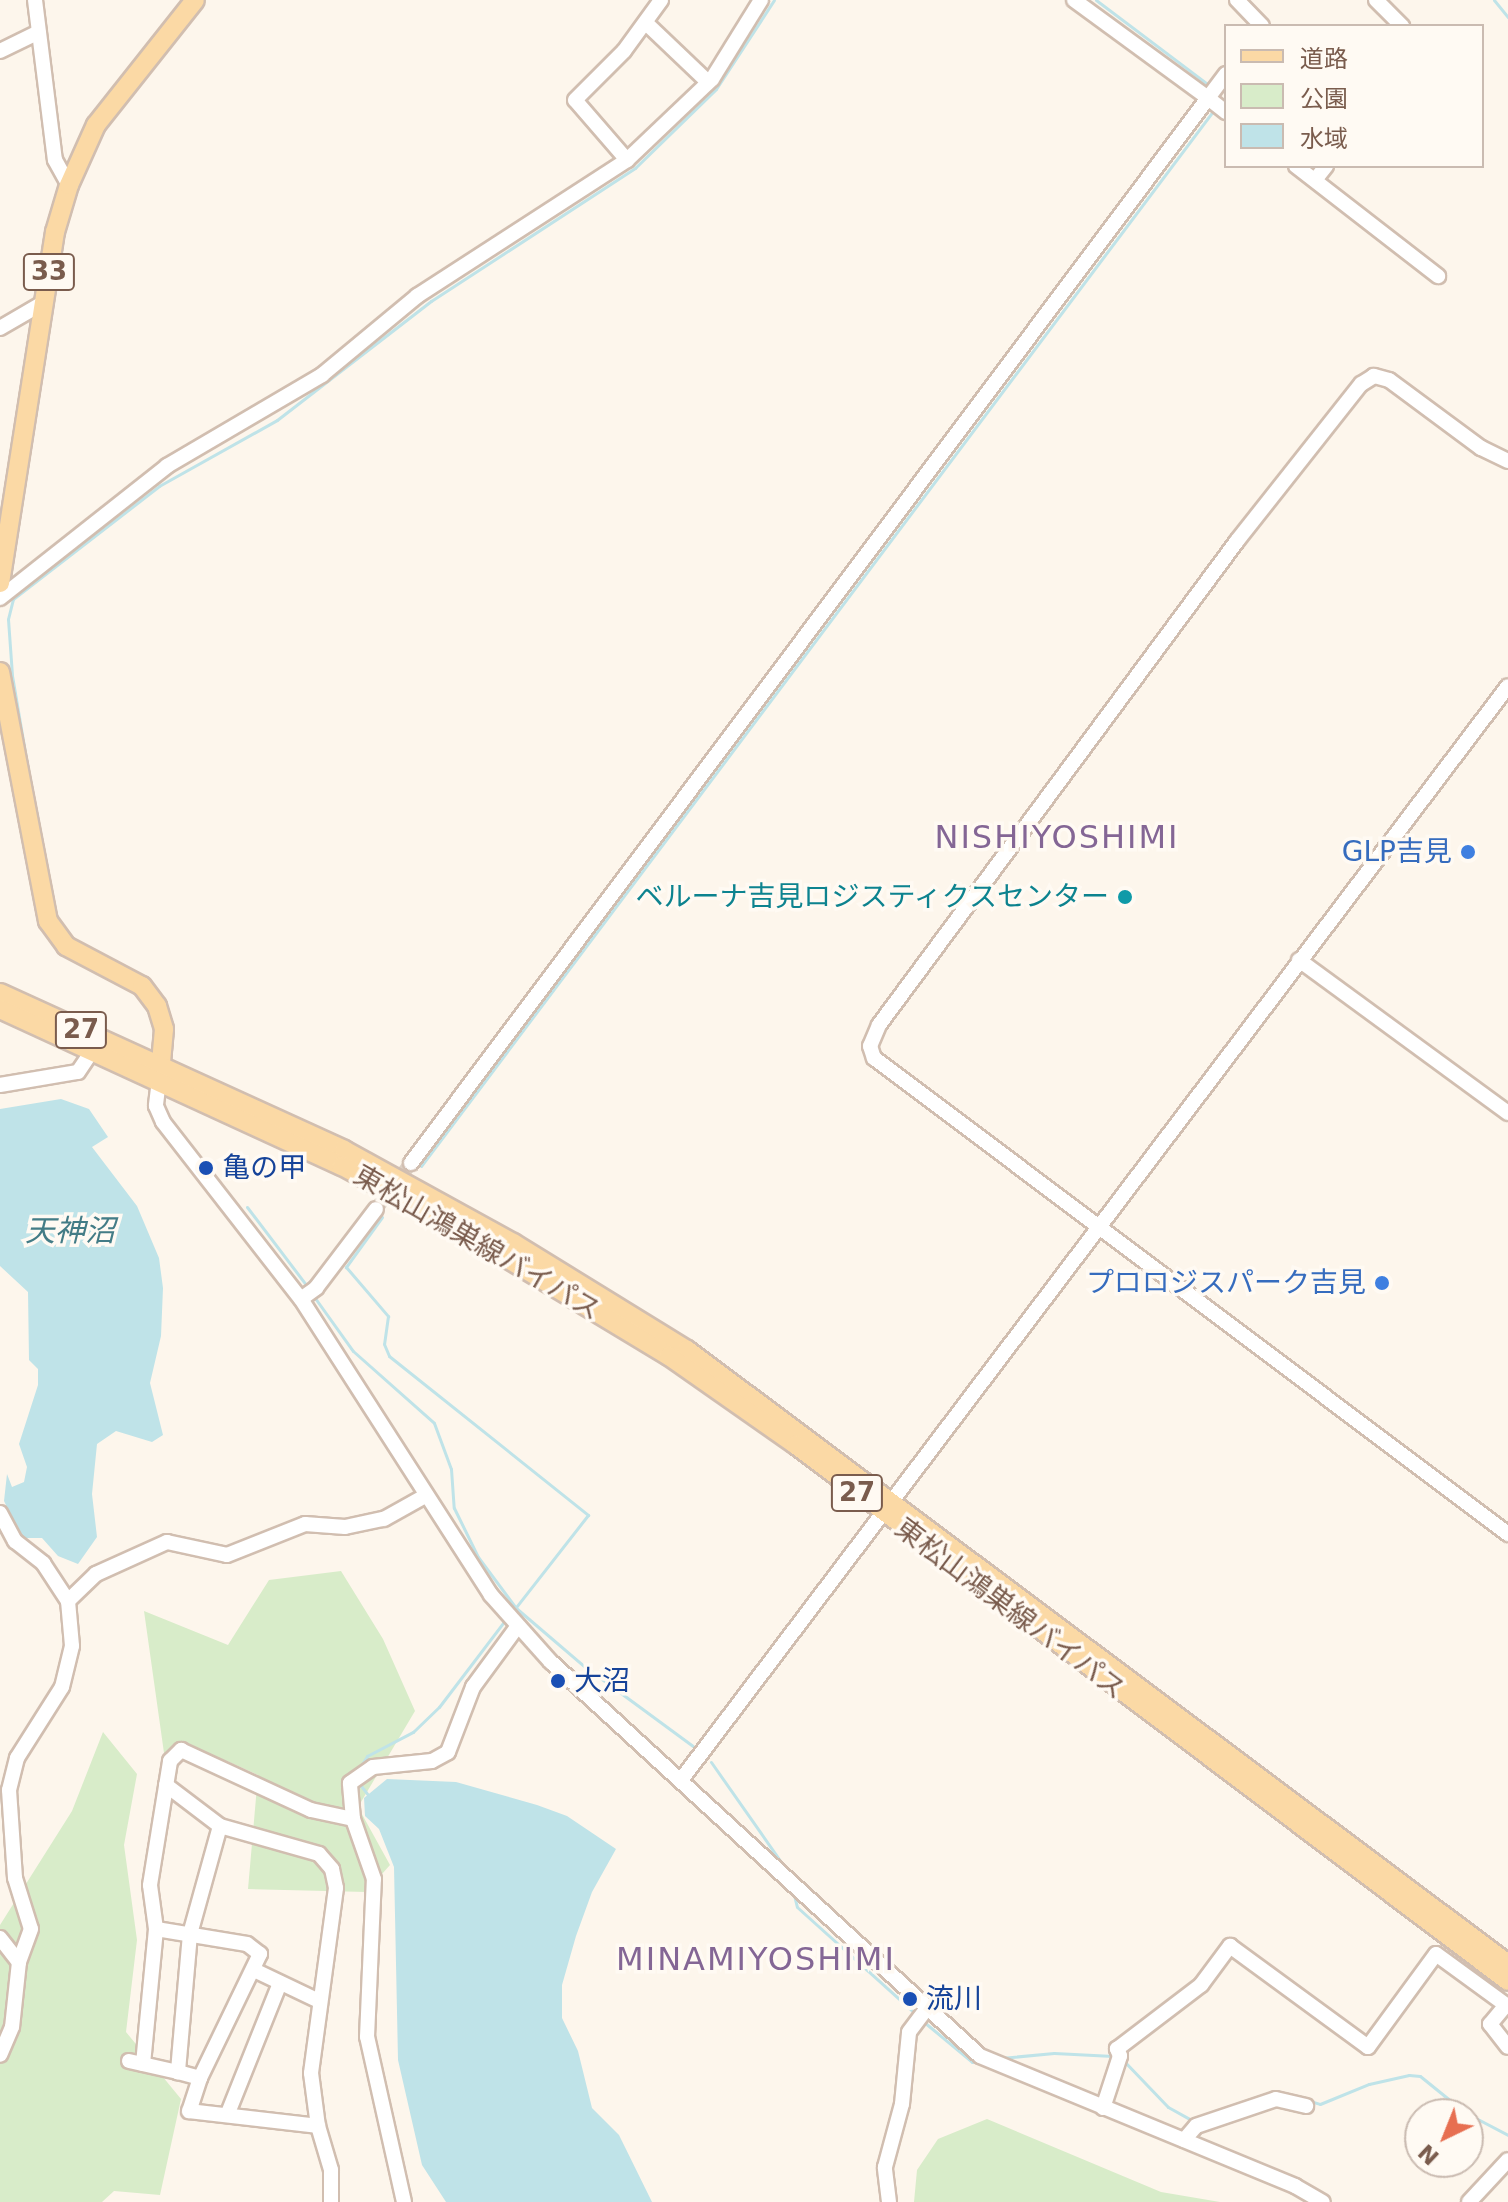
<!DOCTYPE html>
<meta charset="utf-8">
<style>
body{margin:0}
#map{position:relative;width:1508px;height:2202px;overflow:hidden;background:#fdf6ec;font-family:"DejaVu Sans","Noto Sans JP",sans-serif}
div>[style]{position:absolute}
[style*='--x']{left:calc(var(--x)*1px);top:calc(var(--y)*1px);width:calc(var(--w)*1px);rotate:calc(var(--a)*1deg)}
.green>*{inset:0;background:#d8ecc9}
.water>*{inset:0;background:#bfe3e8}
.stream>*{height:3px;margin:-1.5px;padding:0 1.5px;transform-origin:1.5px;border-radius:1.5px;background:#bfe3e8}
.minor-tunnel>*{height:14px;margin-top:-7px;transform-origin:0;background:repeating-linear-gradient(90deg,#dcd0c4 0 14px,transparent 0 21px)}
.roads{filter:drop-shadow(2px 0 #d1beb0) drop-shadow(-2px 0 #d1beb0) drop-shadow(0 2px #d1beb0) drop-shadow(0 -2px #d1beb0)}
.minor>*{height:14px;margin:-7px;padding:0 7px;transform-origin:7px;border-radius:7px;background:#fff}
.major>*{height:18px;margin:-9px;padding:0 9px;transform-origin:9px;border-radius:9px;background:#fbd9a5}
.dots>*{width:22px;height:22px;translate:-50% -50%;box-sizing:border-box;border:4px solid #fffaf3;border-radius:50%}
span{translate:-50% -50%;white-space:nowrap;text-align:center;line-height:1.15;-webkit-text-stroke:7px #fffaf3;paint-order:stroke}
.shield-label span{padding:2px 6px;background:#fffaf3;border:2px solid;border-radius:6px;-webkit-text-stroke-width:0}
.shield-label{font-size:26px;color:#7a5c4d;font-weight:700}
.shop-label{font-size:28px;color:#366cbe}
.right{translate:-100% -50%;text-align:right}
.culture-label{font-size:28px;color:#0d838f}
.transit-label{font-size:28px;color:#164399}
.left{translate:0 -50%;text-align:left}
.street-label{font-size:28px;color:#7a5c4d}
.water-label{font-size:30px;color:#437c86;font-style:italic}
.quarter-label{font-size:32px;color:#846695;letter-spacing:2px}
.legend{position:absolute;left:1224px;top:24px;width:260px;height:144px;box-sizing:border-box;background:#fffaf3;border:2px solid #cabbb1;margin:0;padding:10px 14px;list-style:none;font-size:24px;color:#7a5c4d}
.legend li{display:flex;align-items:center;gap:16px;height:40px}
.legend b{width:40px;border:2px solid #cabbb1}
.north{position:absolute;left:1404px;top:2098px;width:80px;height:80px;box-sizing:border-box;background:#fffaf3;border:2px solid #cabbb1;border-radius:50%;rotate:223deg;font-size:22px;font-weight:700;line-height:32px;text-align:center;color:#7a5c4d}
.north::after{content:'';display:block;margin:auto;width:28px;height:36px;background:#e76f51;clip-path:polygon(50% 0,100% 100%,50% 72%,0 100%)}
</style>
<div id="map">
<div class="green">
<div style="clip-path:polygon(341px 1571px,383px 1639px,415px 1711px,358px 1807px,390px 1865px,366px 1892px,248px 1889px,258px 1775px,227px 1761px,164px 1753px,144px 1611px,228px 1645px,269px 1580px)"></div>
<div style="clip-path:polygon(103px 1732px,137px 1774px,124px 1845px,137px 1940px,126px 2032px,181px 2099px,160px 2195px,114px 2191px,102px 2202px,0 2202px,0 1925px,72px 1811px)"></div>
<div style="clip-path:polygon(987px 2119px,1161px 2192px,1220px 2202px,914px 2202px,917px 2170px,938px 2139px)"></div>
</div>
<div class="water">
<div style="clip-path:polygon(61px 1099px,89px 1109px,108px 1137px,92px 1147px,137px 1206px,159px 1258px,163px 1288px,161px 1336px,150px 1383px,163px 1435px,152px 1442px,116px 1431px,97px 1444px,92px 1494px,97px 1537px,78px 1564px,58px 1556px,42px 1538px,22px 1538px,4px 1501px,7px 1474px,12px 1487px,24px 1482px,27px 1467px,19px 1444px,38px 1385px,38px 1369px,29px 1360px,28px 1292px,0 1266px,0 1109px)"></div>
<div style="clip-path:polygon(387px 1779px,456px 1782px,537px 1805px,567px 1816px,616px 1849px,592px 1892px,576px 1936px,562px 1985px,562px 2018px,578px 2051px,592px 2108px,619px 2135px,652px 2202px,446px 2202px,422px 2165px,398px 2060px,394px 1867px,379px 1829px,365px 1816px,364px 1798px)"></div>
</div>
<div class="stream">
<div style="--x:1096;--y:0;--w:141;--a:37"></div>
<div style="--x:1494;--y:0;--w:22;--a:51"></div>
<div style="--x:29;--y:776;--w:102;--a:-99.6"></div>
<div style="--x:12;--y:675;--w:56;--a:-94.1"></div>
<div style="--x:8;--y:619;--w:21;--a:-76"></div>
<div style="--x:13;--y:599;--w:185;--a:-37.7"></div>
<div style="--x:159;--y:486;--w:135;--a:-29.2"></div>
<div style="--x:277;--y:420;--w:195;--a:-37.7"></div>
<div style="--x:431;--y:301;--w:244;--a:-33.1"></div>
<div style="--x:635;--y:168;--w:113;--a:-44.3"></div>
<div style="--x:716;--y:89;--w:106;--a:-56.9"></div>
<div style="--x:421;--y:1166;--w:1321;--a:-53.1"></div>
<div style="--x:247;--y:1207;--w:99;--a:52.8"></div>
<div style="--x:382;--y:1217;--w:62;--a:125.8"></div>
<div style="--x:346;--y:1267;--w:65;--a:49.4"></div>
<div style="--x:388;--y:1316;--w:28;--a:98"></div>
<div style="--x:384;--y:1344;--w:13;--a:67"></div>
<div style="--x:389;--y:1356;--w:255;--a:38.6"></div>
<div style="--x:588;--y:1515;--w:122;--a:128"></div>
<div style="--x:315;--y:1298;--w:65;--a:54.4"></div>
<div style="--x:353;--y:1351;--w:108;--a:41.6"></div>
<div style="--x:434;--y:1423;--w:49;--a:69.7"></div>
<div style="--x:451;--y:1469;--w:39;--a:86"></div>
<div style="--x:454;--y:1508;--w:55;--a:63.9"></div>
<div style="--x:478;--y:1557;--w:64;--a:53.3"></div>
<div style="--x:516;--y:1608;--w:89;--a:40.5"></div>
<div style="--x:584;--y:1666;--w:135;--a:36.3"></div>
<div style="--x:711;--y:1762;--w:134;--a:55"></div>
<div style="--x:358;--y:1770;--w:17;--a:-57"></div>
<div style="--x:367;--y:1756;--w:52;--a:-27.6"></div>
<div style="--x:413;--y:1732;--w:36;--a:-44"></div>
<div style="--x:439;--y:1707;--w:111;--a:-52.7"></div>
<div style="--x:358;--y:1782;--w:16;--a:52"></div>
<div style="--x:793;--y:1891;--w:16;--a:76"></div>
<div style="--x:797;--y:1907;--w:160;--a:42"></div>
<div style="--x:924;--y:2022;--w:62;--a:39.8"></div>
<div style="--x:972;--y:2062;--w:6;--a:-9"></div>
<div style="--x:1001;--y:2058;--w:53;--a:-5.4"></div>
<div style="--x:1054;--y:2053;--w:59;--a:2.9"></div>
<div style="--x:1123;--y:2060;--w:65;--a:46.2"></div>
<div style="--x:1168;--y:2107;--w:26;--a:29"></div>
<div style="--x:1191;--y:2120;--w:33;--a:-18"></div>
<div style="--x:1310;--y:2101;--w:10;--a:17"></div>
<div style="--x:1320;--y:2104;--w:53;--a:-22.2"></div>
<div style="--x:1369;--y:2084;--w:41;--a:-12.7"></div>
<div style="--x:1409;--y:2075;--w:11;--a:5"></div>
<div style="--x:1420;--y:2076;--w:60;--a:39"></div>
<div style="--x:1468;--y:2114;--w:45;--a:27.7"></div>
</div>
<div class="minor-tunnel">
<div style="--x:376;--y:1209;--w:58;--a:-52.7"></div>
</div>
<div class="roads">
<div class="minor">
<div style="--x:35;--y:0;--w:161;--a:82.9"></div>
<div style="--x:55;--y:160;--w:29;--a:61"></div>
<div style="--x:1237;--y:0;--w:36;--a:46"></div>
<div style="--x:1376;--y:0;--w:37;--a:45"></div>
<div style="--x:646;--y:23;--w:86;--a:43.6"></div>
<div style="--x:0;--y:51;--w:43;--a:-26"></div>
<div style="--x:1226;--y:74;--w:30;--a:127"></div>
<div style="--x:1208;--y:98;--w:23;--a:38"></div>
<div style="--x:627;--y:160;--w:79;--a:-130.9"></div>
<div style="--x:575;--y:100;--w:69;--a:-45"></div>
<div style="--x:624;--y:51;--w:63;--a:-54"></div>
<div style="--x:1296;--y:166;--w:180;--a:37.8"></div>
<div style="--x:1315;--y:180;--w:18;--a:-52"></div>
<div style="--x:0;--y:328;--w:50;--a:-30.2"></div>
<div style="--x:1508;--y:461;--w:30;--a:-154"></div>
<div style="--x:1481;--y:448;--w:114;--a:-143.5"></div>
<div style="--x:1389;--y:380;--w:16;--a:-165"></div>
<div style="--x:1374;--y:376;--w:15;--a:148"></div>
<div style="--x:1361;--y:384;--w:200;--a:128.3"></div>
<div style="--x:1237;--y:541;--w:602;--a:126.49"></div>
<div style="--x:879;--y:1025;--w:23;--a:113"></div>
<div style="--x:870;--y:1046;--w:13;--a:72"></div>
<div style="--x:874;--y:1058;--w:793;--a:36.9"></div>
<div style="--x:0;--y:598;--w:213;--a:-38.3"></div>
<div style="--x:167;--y:466;--w:180;--a:-30.4"></div>
<div style="--x:322;--y:375;--w:124;--a:-39.7"></div>
<div style="--x:417;--y:296;--w:250;--a:-32.9"></div>
<div style="--x:627;--y:160;--w:117;--a:-43.6"></div>
<div style="--x:712;--y:79;--w:93;--a:-58.2"></div>
<div style="--x:1299;--y:960;--w:259;--a:36.2"></div>
<div style="--x:159;--y:1080;--w:26;--a:97"></div>
<div style="--x:156;--y:1106;--w:17;--a:66"></div>
<div style="--x:163;--y:1122;--w:224;--a:52.1"></div>
<div style="--x:301;--y:1299;--w:352;--a:57.3"></div>
<div style="--x:491;--y:1595;--w:90;--a:48.2"></div>
<div style="--x:551;--y:1662;--w:582;--a:42.56"></div>
<div style="--x:980;--y:2056;--w:341;--a:22.4"></div>
<div style="--x:1295;--y:2186;--w:32;--a:30"></div>
<div style="--x:0;--y:1085;--w:79;--a:-9.5"></div>
<div style="--x:78;--y:1072;--w:27;--a:-56"></div>
<div style="--x:411;--y:1163;--w:1330;--a:-53.19"></div>
<div style="--x:1208;--y:98;--w:166;--a:-143.8"></div>
<div style="--x:301;--y:1299;--w:19;--a:-36"></div>
<div style="--x:316;--y:1288;--w:99;--a:-52.8"></div>
<div style="--x:0;--y:1513;--w:32;--a:62"></div>
<div style="--x:15;--y:1541;--w:36;--a:38"></div>
<div style="--x:43;--y:1563;--w:45;--a:56.7"></div>
<div style="--x:68;--y:1601;--w:45;--a:84.9"></div>
<div style="--x:72;--y:1646;--w:42;--a:103.7"></div>
<div style="--x:62;--y:1687;--w:84;--a:122.4"></div>
<div style="--x:17;--y:1758;--w:33;--a:104"></div>
<div style="--x:9;--y:1790;--w:88;--a:86.1"></div>
<div style="--x:15;--y:1878;--w:53;--a:72.6"></div>
<div style="--x:31;--y:1929;--w:35;--a:110"></div>
<div style="--x:19;--y:1962;--w:65;--a:96.1"></div>
<div style="--x:12;--y:2027;--w:30;--a:113"></div>
<div style="--x:68;--y:1601;--w:39;--a:-44"></div>
<div style="--x:96;--y:1574;--w:78;--a:-24.3"></div>
<div style="--x:167;--y:1542;--w:61;--a:12.2"></div>
<div style="--x:227;--y:1555;--w:84;--a:-21.7"></div>
<div style="--x:305;--y:1524;--w:40;--a:4.3"></div>
<div style="--x:345;--y:1527;--w:40;--a:-12"></div>
<div style="--x:384;--y:1519;--w:47;--a:-29.3"></div>
<div style="--x:681;--y:1780;--w:1371;--a:-52.91"></div>
<div style="--x:166;--y:1785;--w:68;--a:37.2"></div>
<div style="--x:220;--y:1826;--w:103;--a:15.8"></div>
<div style="--x:319;--y:1854;--w:20;--a:49"></div>
<div style="--x:332;--y:1869;--w:19;--a:78"></div>
<div style="--x:336;--y:1888;--w:187;--a:97.7"></div>
<div style="--x:311;--y:2073;--w:53;--a:82.5"></div>
<div style="--x:318;--y:2126;--w:46;--a:73.5"></div>
<div style="--x:331;--y:2170;--w:32;--a:90"></div>
<div style="--x:220;--y:1826;--w:112;--a:105.5"></div>
<div style="--x:190;--y:1934;--w:139;--a:95"></div>
<div style="--x:178;--y:2072;--w:23;--a:15"></div>
<div style="--x:200;--y:2078;--w:35;--a:108"></div>
<div style="--x:189;--y:2111;--w:130;--a:6.6"></div>
<div style="--x:0;--y:1938;--w:31;--a:52"></div>
<div style="--x:254;--y:1970;--w:72;--a:25.5"></div>
<div style="--x:129;--y:2061;--w:50;--a:12.7"></div>
<div style="--x:143;--y:2064;--w:136;--a:-84.5"></div>
<div style="--x:200;--y:2078;--w:138;--a:-64.2"></div>
<div style="--x:260;--y:1954;--w:16;--a:-142"></div>
<div style="--x:247;--y:1944;--w:92;--a:-170.6"></div>
<div style="--x:156;--y:1929;--w:44;--a:-97.8"></div>
<div style="--x:150;--y:1885;--w:126;--a:-80.8"></div>
<div style="--x:170;--y:1761;--w:16;--a:-45"></div>
<div style="--x:181;--y:1750;--w:143;--a:24.8"></div>
<div style="--x:311;--y:1810;--w:43;--a:12.1"></div>
<div style="--x:1103;--y:2108;--w:55;--a:-71.9"></div>
<div style="--x:1120;--y:2056;--w:8;--a:-113"></div>
<div style="--x:1117;--y:2049;--w:106;--a:-37.3"></div>
<div style="--x:1201;--y:1985;--w:49;--a:-53.4"></div>
<div style="--x:1230;--y:1946;--w:171;--a:36.2"></div>
<div style="--x:1368;--y:2047;--w:115;--a:-53.8"></div>
<div style="--x:1436;--y:1954;--w:87;--a:36.1"></div>
<div style="--x:1506;--y:2005;--w:25;--a:130"></div>
<div style="--x:1490;--y:2024;--w:29;--a:52"></div>
<div style="--x:228;--y:2113;--w:140;--a:-68.2"></div>
<div style="--x:1184;--y:2140;--w:18;--a:-49"></div>
<div style="--x:1196;--y:2126;--w:84;--a:-18.6"></div>
<div style="--x:1276;--y:2099;--w:31;--a:13"></div>
<div style="--x:404;--y:2202;--w:169;--a:-102.6"></div>
<div style="--x:367;--y:2037;--w:158;--a:-87.5"></div>
<div style="--x:374;--y:1879;--w:64;--a:-109.3"></div>
<div style="--x:353;--y:1819;--w:36;--a:-95"></div>
<div style="--x:350;--y:1783;--w:28;--a:-35"></div>
<div style="--x:373;--y:1767;--w:59;--a:-5.8"></div>
<div style="--x:432;--y:1761;--w:18;--a:-29"></div>
<div style="--x:448;--y:1752;--w:70;--a:-69"></div>
<div style="--x:473;--y:1687;--w:74;--a:-53.7"></div>
<div style="--x:889;--y:2202;--w:35;--a:-97"></div>
<div style="--x:885;--y:2167;--w:65;--a:-74.9"></div>
<div style="--x:902;--y:2104;--w:72;--a:-84.4"></div>
<div style="--x:909;--y:2032;--w:30;--a:-53"></div>
<div style="--x:1469;--y:2202;--w:57;--a:-47.1"></div>
</div>
<div class="major">
<div style="--x:0;--y:583;--w:355;--a:-81.1"></div>
<div style="--x:55;--y:232;--w:49;--a:-73.4"></div>
<div style="--x:69;--y:185;--w:66;--a:-65.8"></div>
<div style="--x:96;--y:125;--w:159;--a:-51.6"></div>
<div style="--x:0;--y:672;--w:254;--a:79.1"></div>
<div style="--x:48;--y:921;--w:31;--a:54"></div>
<div style="--x:66;--y:946;--w:86;--a:27.8"></div>
<div style="--x:142;--y:986;--w:25;--a:53"></div>
<div style="--x:157;--y:1006;--w:24;--a:73"></div>
<div style="--x:164;--y:1029;--w:45;--a:95.1"></div>
<div style="--x:0;--y:993;--w:378;--a:24.5"></div>
<div style="--x:344;--y:1150;--w:193;--a:28.8"></div>
<div style="--x:513;--y:1243;--w:204;--a:31.6"></div>
<div style="--x:687;--y:1350;--w:1025;--a:36.79"></div>
<div style="--x:0;--y:1009;--w:376;--a:24.7"></div>
<div style="--x:342;--y:1166;--w:134;--a:28.5"></div>
<div style="--x:460;--y:1230;--w:244;--a:31.1"></div>
<div style="--x:669;--y:1356;--w:155;--a:35"></div>
<div style="--x:796;--y:1445;--w:891;--a:36.97"></div>
</div>
</div>
<div class="dots">
<div style="left:1468px;top:852px;background:#3f7fe0"></div>
<div style="left:1125px;top:897px;background:#0f9aa8"></div>
<div style="left:206px;top:1168px;background:#1a4fb4"></div>
<div style="left:1382px;top:1283px;background:#3f7fe0"></div>
<div style="left:558px;top:1681px;background:#1a4fb4"></div>
<div style="left:910px;top:1999px;background:#1a4fb4"></div>
</div>
<div class="shield-label">
<span style="left:49px;top:272px">33</span>
<span style="left:81px;top:1030px">27</span>
<span style="left:857px;top:1493px">27</span>
</div>
<div class="shop-label">
<span class="right" style="left:1452px;top:852px">GLP吉見</span>
<span class="right" style="left:1366px;top:1283px">プロロジスパーク吉見</span>
</div>
<div class="culture-label">
<span class="right" style="left:1109px;top:897px">ベルーナ吉見ロジスティクスセンター</span>
</div>
<div class="transit-label">
<span class="left" style="left:222px;top:1168px">亀の甲</span>
<span class="left" style="left:574px;top:1681px">大沼</span>
<span class="left" style="left:926px;top:1999px">流川</span>
</div>
<div class="street-label">
<span style="left:477px;top:1243px;rotate:30deg">東松山鴻巣線バイパス</span>
<span style="left:1010px;top:1609px;rotate:37deg">東松山鴻巣線バイパス</span>
</div>
<div class="water-label">
<span style="left:70px;top:1231px">天神沼</span>
</div>
<div class="quarter-label">
<span style="left:1057px;top:837px">NISHIYOSHIMI</span>
<span style="left:756px;top:1959px">MINAMIYOSHIMI</span>
</div>
<ul class="legend">
<li><b style="height:10px;background:#fbd9a5"></b>道路</li>
<li><b style="height:22px;background:#d8ecc9"></b>公園</li>
<li><b style="height:22px;background:#bfe3e8"></b>水域</li>
</ul>
<div class="north">N</div>
</div>
